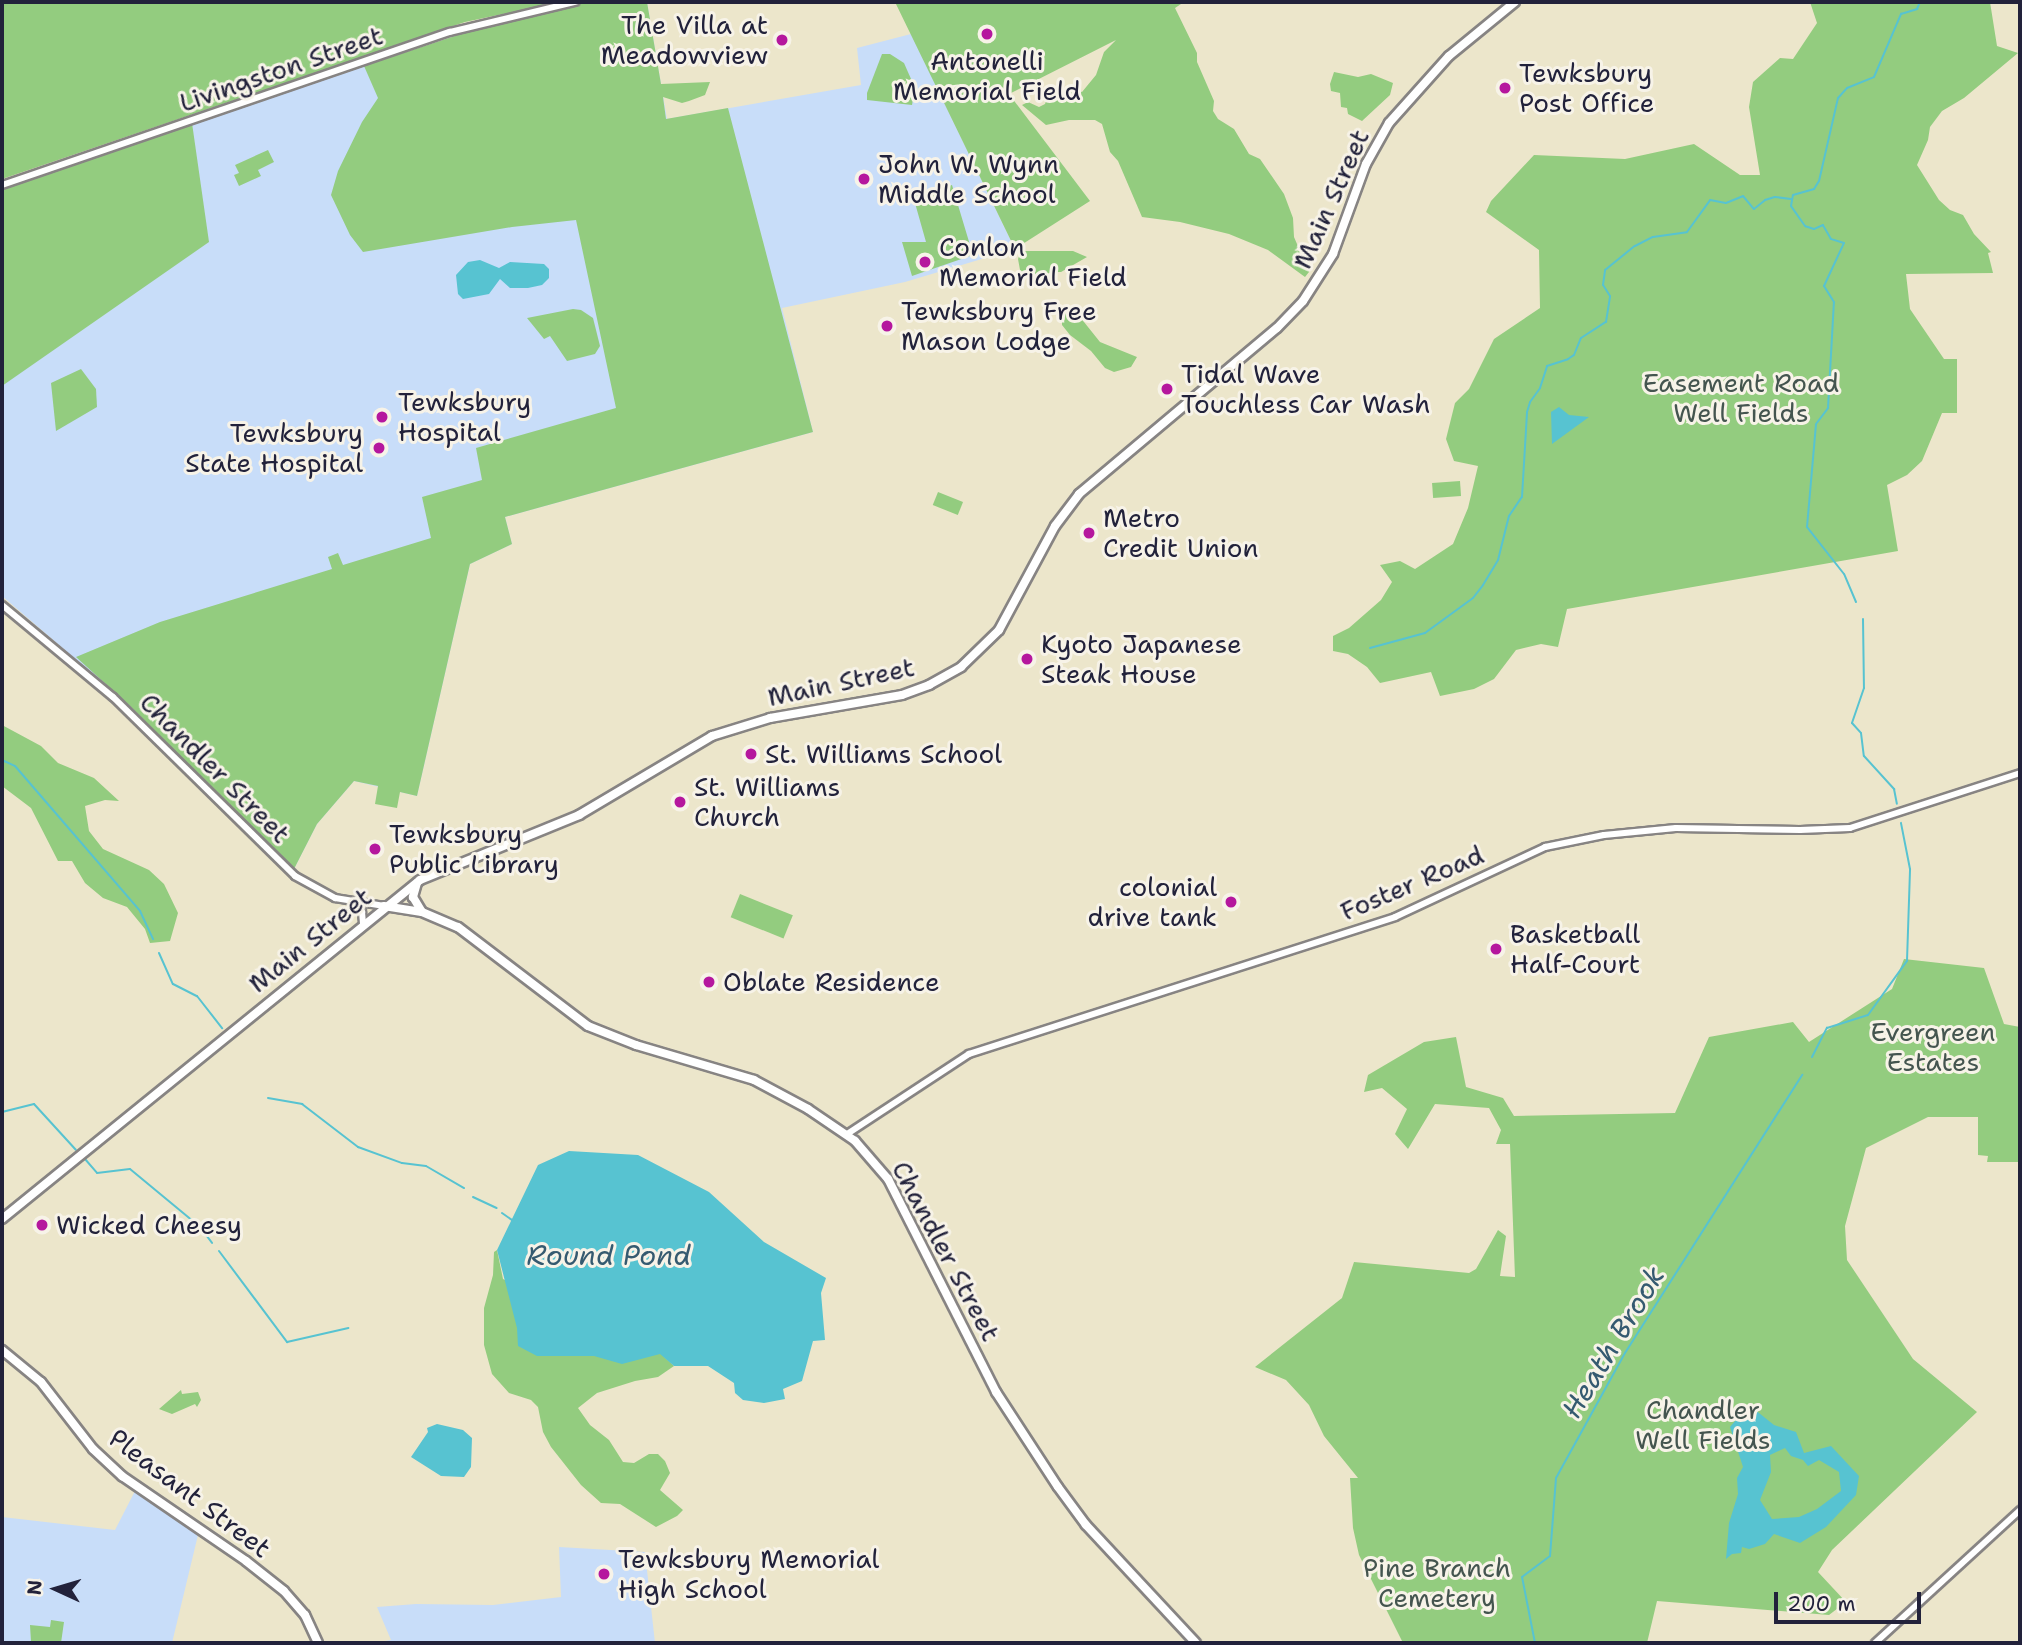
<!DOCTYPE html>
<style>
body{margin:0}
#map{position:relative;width:2022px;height:1645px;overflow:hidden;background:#ece6cb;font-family:"Shantell Sans",sans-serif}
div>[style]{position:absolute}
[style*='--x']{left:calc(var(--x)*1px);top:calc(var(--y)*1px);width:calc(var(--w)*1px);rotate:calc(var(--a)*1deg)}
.built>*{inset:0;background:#c8ddf9}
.green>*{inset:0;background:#93cc7f;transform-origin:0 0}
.water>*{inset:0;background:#57c3d1}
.stream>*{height:2px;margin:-1px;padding:0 1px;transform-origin:1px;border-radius:1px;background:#57c3d1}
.roads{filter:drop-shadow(2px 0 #878483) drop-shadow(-2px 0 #878483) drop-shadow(0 2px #878483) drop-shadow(0 -2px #878483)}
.minor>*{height:6px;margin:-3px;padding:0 3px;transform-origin:3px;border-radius:3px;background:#fff}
.major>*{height:8px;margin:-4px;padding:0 4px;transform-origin:4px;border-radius:4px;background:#fff}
.dots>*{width:19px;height:19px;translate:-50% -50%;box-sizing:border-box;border:4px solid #f7f3e8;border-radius:50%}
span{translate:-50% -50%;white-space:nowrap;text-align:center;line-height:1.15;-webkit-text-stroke:6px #f7f3e8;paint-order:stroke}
.poi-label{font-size:26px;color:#22223b}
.right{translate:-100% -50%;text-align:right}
.left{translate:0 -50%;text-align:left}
.street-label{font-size:26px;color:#22223b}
.park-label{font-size:26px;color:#44554f}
.water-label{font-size:28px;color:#355a70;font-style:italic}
.frame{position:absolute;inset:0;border:4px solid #22223b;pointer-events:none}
.north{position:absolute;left:21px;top:1554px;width:70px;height:70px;-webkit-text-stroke:5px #f7f3e8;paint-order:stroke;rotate:274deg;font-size:19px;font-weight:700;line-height:28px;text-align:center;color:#22223b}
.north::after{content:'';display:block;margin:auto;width:24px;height:32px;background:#22223b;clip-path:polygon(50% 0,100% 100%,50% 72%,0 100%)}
.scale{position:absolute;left:1774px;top:1592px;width:147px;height:32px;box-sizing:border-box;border:4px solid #22223b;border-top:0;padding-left:9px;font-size:21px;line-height:24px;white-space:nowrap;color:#22223b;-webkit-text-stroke:5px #f7f3e8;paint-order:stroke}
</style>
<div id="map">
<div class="built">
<div style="clip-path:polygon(647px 2px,667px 119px,861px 85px,857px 48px,911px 34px,1015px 249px,905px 282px,782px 308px,813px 432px,505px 517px,512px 544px,470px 564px,417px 796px,354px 781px,317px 824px,294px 869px,131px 707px,2px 596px,2px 188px,467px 32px,534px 16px)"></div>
<div style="clip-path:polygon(135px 1491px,198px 1535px,172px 1643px,2px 1643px,2px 1517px,115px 1530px)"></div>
<div style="clip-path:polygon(559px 1547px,645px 1552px,655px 1643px,373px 1643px,391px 1640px,377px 1607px,416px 1604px,493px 1605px,561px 1597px)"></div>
</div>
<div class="green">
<div style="clip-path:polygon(2px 2px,559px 2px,465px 22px,2px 179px)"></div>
<div style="clip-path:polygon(587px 2px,647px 2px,661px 84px,710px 82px,705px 95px,689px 101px,682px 103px,663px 97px,666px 119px,728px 108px,813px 432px,505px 517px,512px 544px,470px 564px,417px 796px,400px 792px,397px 808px,375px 804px,378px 786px,354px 781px,317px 824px,294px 869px,131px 707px,76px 657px,160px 622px,332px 569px,328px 557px,338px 553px,343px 565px,431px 538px,422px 497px,482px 480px,476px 448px,616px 408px,576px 220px,512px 227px,363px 252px,350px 235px,331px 195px,338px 171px,362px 122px,378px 98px,364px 66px,467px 32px)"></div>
<div style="clip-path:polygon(895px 2px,1184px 2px,1175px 8px,1197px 53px,1197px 62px,1214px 101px,1213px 111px,1218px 119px,1234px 129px,1249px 154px,1260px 159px,1284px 194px,1293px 218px,1294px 237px,1309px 272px,1305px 277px,1268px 250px,1229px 234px,1180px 222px,1142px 217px,1118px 161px,1110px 152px,1102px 124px,1095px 120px,1069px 120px,1046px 125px,1022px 105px,1028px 102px,1039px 107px,1045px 104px,1049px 93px,1057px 91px,1070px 88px,1082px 92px,1096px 75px,1104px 52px,1116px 40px,1009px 94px,1090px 201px,1015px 249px)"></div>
<div style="clip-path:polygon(1810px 2px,1990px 2px,1997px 46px,2018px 53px,1964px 98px,1942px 111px,1930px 127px,1928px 140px,1917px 165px,1939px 200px,1950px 210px,1963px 215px,1974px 234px,1991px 252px,1988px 253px,1993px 273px,1906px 274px,1910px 309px,1944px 359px,1957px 359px,1957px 413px,1942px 413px,1922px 461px,1907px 475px,1887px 485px,1898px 551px,1567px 609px,1558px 647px,1541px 644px,1516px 650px,1494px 679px,1474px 689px,1440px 696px,1431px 672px,1380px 683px,1367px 667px,1348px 654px,1333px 651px,1333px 636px,1349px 628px,1381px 600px,1392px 582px,1380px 565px,1400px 561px,1415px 569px,1453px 544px,1468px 508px,1478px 466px,1454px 461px,1446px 439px,1455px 403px,1469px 389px,1494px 339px,1540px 308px,1539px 250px,1486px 212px,1491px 201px,1534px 155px,1625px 159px,1694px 144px,1740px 175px,1760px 175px,1749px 107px,1753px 82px,1780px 58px,1793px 59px,1817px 23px)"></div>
<div style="clip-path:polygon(882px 54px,890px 54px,904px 63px,915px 88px,912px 105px,867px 100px,867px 93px)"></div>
<div style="clip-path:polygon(1334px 72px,1358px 77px,1371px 74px,1393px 83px,1390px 95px,1362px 121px,1348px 114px,1347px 108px,1341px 107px,1340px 93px,1331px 91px,1330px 84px)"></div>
<div style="clip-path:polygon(192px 123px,209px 242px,2px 386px,2px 188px)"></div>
<div style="clip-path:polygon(268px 150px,274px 162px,258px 170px,261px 176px,239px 186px,234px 175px,239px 173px,235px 165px)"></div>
<div style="clip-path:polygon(952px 185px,973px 255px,912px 276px,902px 242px,926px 242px,913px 196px)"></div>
<div style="clip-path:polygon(1021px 251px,1073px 251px,1087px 257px,1061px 272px,1052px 272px,1031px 280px,1024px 277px,1020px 270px,1018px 259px)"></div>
<div style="clip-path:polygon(1072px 307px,1100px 342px,1137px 357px,1131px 367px,1114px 372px,1105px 368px,1091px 351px,1070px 335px,1062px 325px,1062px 311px)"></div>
<div style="clip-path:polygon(573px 309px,581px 310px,593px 318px,600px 346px,595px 354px,567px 361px,550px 336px,544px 339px,527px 318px)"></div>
<div style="clip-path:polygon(81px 369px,96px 389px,97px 407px,56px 431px,51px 383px)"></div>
<div style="left:1460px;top:481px;width:15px;height:28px;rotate:86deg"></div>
<div style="left:938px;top:492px;width:27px;height:14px;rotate:22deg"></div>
<div style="clip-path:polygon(2px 725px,41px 746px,58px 763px,94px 778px,119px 801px,105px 800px,85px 806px,89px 831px,103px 849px,149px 870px,164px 884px,178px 913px,170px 941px,150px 943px,145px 929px,127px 907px,103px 898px,85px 883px,72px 861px,58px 861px,31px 808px,2px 786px)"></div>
<div style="left:740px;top:894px;width:57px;height:25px;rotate:22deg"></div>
<div style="clip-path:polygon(1904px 959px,1984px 968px,2004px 1024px,2020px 1027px,2020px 1162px,1987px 1162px,1988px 1156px,1978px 1155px,1978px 1117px,1928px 1117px,1866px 1148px,1845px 1226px,1847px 1260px,1913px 1359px,1977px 1412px,1832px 1550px,1818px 1572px,1846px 1602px,1829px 1615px,1657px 1601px,1647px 1643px,1403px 1643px,1359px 1555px,1353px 1528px,1350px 1478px,1358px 1478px,1324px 1436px,1309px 1405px,1286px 1380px,1255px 1367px,1342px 1298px,1354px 1262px,1469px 1273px,1476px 1269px,1498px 1230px,1506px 1236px,1500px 1276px,1515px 1277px,1510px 1144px,1496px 1144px,1501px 1130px,1489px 1108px,1435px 1104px,1408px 1149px,1395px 1134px,1407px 1109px,1382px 1088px,1364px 1092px,1368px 1075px,1424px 1042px,1456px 1037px,1466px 1087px,1503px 1098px,1514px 1116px,1675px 1113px,1709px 1037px,1793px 1022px,1809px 1042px,1892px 989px)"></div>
<div style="clip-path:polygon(497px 1250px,503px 1279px,660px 1353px,674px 1366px,658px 1377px,635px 1381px,597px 1393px,578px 1408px,590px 1425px,609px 1440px,623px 1462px,634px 1463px,649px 1454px,658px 1454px,665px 1461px,670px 1473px,660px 1490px,683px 1510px,677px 1516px,656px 1527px,620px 1504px,601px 1503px,581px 1485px,551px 1447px,543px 1432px,538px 1407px,531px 1400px,509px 1393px,492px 1374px,484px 1345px,484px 1308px,493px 1275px,494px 1252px)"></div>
<div style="clip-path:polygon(181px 1390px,182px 1394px,198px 1392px,201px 1400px,197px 1407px,195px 1404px,172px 1414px,159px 1409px)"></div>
<div style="clip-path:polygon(51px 1620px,64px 1622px,61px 1643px,31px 1642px,30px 1625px,50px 1627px)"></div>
</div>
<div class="water">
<div style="clip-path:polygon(480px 260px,499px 268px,510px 262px,544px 264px,549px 269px,549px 278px,542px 285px,528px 288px,510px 288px,500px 279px,489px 294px,463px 299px,458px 294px,456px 275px,468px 262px)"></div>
<div style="clip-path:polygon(1559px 407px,1569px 415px,1589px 417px,1552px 444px,1551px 412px)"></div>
<div style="clip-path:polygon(569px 1151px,638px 1155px,709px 1192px,764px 1242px,826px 1278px,821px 1293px,825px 1340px,813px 1341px,802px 1381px,783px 1389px,785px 1399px,764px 1403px,743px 1400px,735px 1393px,734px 1383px,708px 1366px,674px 1366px,660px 1354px,622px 1364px,594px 1356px,537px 1356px,518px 1346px,517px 1328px,497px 1250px,538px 1165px)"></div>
<div style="clip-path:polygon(evenodd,1749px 1405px,1774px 1425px,1796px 1432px,1804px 1453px,1831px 1446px,1859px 1476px,1856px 1495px,1826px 1527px,1800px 1543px,1774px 1534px,1765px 1544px,1749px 1549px,1742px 1547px,1741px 1553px,1732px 1554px,1726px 1559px,1729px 1523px,1738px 1494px,1737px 1478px,1743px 1467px,1730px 1427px,1749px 1405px,1785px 1448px,1791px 1456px,1803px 1460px,1808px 1466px,1819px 1460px,1839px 1472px,1841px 1491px,1817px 1509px,1799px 1517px,1772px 1519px,1760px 1500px,1771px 1472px,1770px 1455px,1785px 1448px)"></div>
<div style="clip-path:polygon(437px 1424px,463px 1430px,472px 1438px,471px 1467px,464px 1477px,441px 1476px,411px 1457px,428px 1432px,427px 1428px)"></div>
</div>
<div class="stream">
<div style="--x:1856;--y:602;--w:30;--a:-113"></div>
<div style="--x:1844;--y:574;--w:60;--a:-128.2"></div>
<div style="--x:1807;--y:527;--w:103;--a:-85"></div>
<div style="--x:1816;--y:424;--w:20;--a:-53"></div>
<div style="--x:1828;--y:408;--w:106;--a:-86.8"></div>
<div style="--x:1834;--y:302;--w:19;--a:-122"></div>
<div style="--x:1824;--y:286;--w:47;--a:-65.1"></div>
<div style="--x:1844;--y:243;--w:14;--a:-163"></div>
<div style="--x:1831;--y:239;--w:16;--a:-120"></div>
<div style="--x:1823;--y:225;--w:10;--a:156"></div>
<div style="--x:1814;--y:229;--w:9;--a:-162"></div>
<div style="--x:1805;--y:226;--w:24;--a:-125"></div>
<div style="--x:1791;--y:206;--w:11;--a:-80"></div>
<div style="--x:1793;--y:195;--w:22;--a:-16"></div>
<div style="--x:1814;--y:189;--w:9;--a:-58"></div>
<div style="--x:1819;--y:181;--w:85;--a:-77.1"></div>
<div style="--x:1838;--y:98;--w:13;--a:-48"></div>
<div style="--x:1847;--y:88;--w:29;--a:-22"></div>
<div style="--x:1874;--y:77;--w:69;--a:-66.8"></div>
<div style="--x:1901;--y:14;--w:17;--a:-17"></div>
<div style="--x:1917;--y:9;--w:8;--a:-67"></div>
<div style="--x:1863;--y:619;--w:69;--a:89.2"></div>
<div style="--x:1864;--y:688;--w:37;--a:109"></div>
<div style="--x:1852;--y:723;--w:13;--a:48"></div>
<div style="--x:1861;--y:733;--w:23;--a:83"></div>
<div style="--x:1864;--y:756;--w:45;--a:47.7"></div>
<div style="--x:1894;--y:789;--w:15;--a:79"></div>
<div style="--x:1370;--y:648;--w:57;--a:-15.3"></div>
<div style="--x:1425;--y:633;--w:59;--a:-36.1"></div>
<div style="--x:1473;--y:598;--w:16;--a:-52"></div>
<div style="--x:1483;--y:585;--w:29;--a:-59"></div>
<div style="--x:1498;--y:560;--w:45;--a:-76"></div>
<div style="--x:1509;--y:516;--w:23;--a:-56"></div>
<div style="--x:1522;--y:497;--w:85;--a:-86.6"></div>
<div style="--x:1527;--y:412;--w:10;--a:-73"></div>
<div style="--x:1530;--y:402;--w:17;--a:-54"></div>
<div style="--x:1540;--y:388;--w:23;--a:-72"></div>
<div style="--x:1547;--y:366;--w:22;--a:-18"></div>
<div style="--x:1568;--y:359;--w:7;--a:-34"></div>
<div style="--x:1574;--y:355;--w:18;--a:-68"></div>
<div style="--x:1581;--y:338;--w:30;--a:-33"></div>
<div style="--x:1606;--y:322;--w:26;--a:-81"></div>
<div style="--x:1610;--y:296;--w:13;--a:-122"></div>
<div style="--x:1603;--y:285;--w:15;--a:-82"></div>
<div style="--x:1605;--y:270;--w:38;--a:-39"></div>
<div style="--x:1635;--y:246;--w:20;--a:-27"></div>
<div style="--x:1653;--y:237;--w:34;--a:-8"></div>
<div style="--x:1687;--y:232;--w:39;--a:-54"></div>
<div style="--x:1710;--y:200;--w:16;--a:11"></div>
<div style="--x:1726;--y:203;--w:18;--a:-22"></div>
<div style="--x:1743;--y:196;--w:17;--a:50"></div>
<div style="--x:1754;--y:209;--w:14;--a:-39"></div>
<div style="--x:1765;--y:200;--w:10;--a:-17"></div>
<div style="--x:1775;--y:197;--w:16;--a:7"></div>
<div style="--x:2;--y:760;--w:14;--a:25"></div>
<div style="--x:15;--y:766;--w:191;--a:49.2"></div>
<div style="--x:140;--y:911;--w:31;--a:65"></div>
<div style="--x:159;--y:953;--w:34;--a:66"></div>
<div style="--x:173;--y:984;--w:27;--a:27"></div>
<div style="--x:197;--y:996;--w:41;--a:52"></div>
<div style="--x:1812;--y:1057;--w:33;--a:-63"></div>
<div style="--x:1827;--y:1028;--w:43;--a:-17.6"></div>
<div style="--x:1868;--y:1015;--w:67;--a:-54.2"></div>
<div style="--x:1907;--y:961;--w:92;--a:-88.1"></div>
<div style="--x:1910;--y:869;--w:47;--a:-101.1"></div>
<div style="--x:268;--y:1098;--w:35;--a:10"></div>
<div style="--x:302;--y:1104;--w:71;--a:37.5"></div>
<div style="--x:358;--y:1147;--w:47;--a:20"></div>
<div style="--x:402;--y:1163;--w:24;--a:7"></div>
<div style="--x:426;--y:1166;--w:44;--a:30.1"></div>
<div style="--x:2;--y:1112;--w:33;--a:-14"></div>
<div style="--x:34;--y:1104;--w:62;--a:47.6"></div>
<div style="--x:85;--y:1159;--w:18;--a:49"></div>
<div style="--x:97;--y:1173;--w:33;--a:-7"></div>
<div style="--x:130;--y:1169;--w:91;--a:39.6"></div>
<div style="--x:200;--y:1227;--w:20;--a:53"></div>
<div style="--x:473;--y:1197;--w:26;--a:25"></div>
<div style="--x:502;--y:1213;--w:12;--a:35"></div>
<div style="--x:219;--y:1251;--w:114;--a:53.2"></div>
<div style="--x:287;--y:1342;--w:63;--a:-12.9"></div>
<div style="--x:1535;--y:1643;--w:67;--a:-101.1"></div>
<div style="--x:1522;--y:1577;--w:35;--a:-37"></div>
<div style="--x:1550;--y:1556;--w:78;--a:-85.6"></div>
<div style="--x:1556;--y:1478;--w:143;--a:-61.1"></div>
<div style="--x:1625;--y:1353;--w:330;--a:-57.5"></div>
</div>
<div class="roads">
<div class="minor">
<div style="--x:2;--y:185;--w:473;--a:-18.9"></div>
<div style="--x:450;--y:32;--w:129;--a:-13.5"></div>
<div style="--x:2;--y:605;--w:144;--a:39.7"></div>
<div style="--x:113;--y:697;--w:255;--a:44.5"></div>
<div style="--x:295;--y:876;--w:46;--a:28.8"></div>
<div style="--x:335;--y:898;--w:50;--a:9.3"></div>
<div style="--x:353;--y:903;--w:13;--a:45"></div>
<div style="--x:362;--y:912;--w:12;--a:85"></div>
<div style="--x:847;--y:1134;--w:146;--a:-33.3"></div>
<div style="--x:969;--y:1054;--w:447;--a:-17.8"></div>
<div style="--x:1395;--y:917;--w:166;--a:-25"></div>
<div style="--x:1545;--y:847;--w:60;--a:-11.5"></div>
<div style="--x:1604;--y:835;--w:72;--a:-5.6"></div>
<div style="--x:1676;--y:828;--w:124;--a:0.9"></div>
<div style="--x:1800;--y:830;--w:50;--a:-2.3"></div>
<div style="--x:1850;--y:828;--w:179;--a:-17.9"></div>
<div style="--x:1875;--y:1643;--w:197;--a:-42.5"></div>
</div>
<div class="major">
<div style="--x:417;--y:883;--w:15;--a:106"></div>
<div style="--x:413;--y:897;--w:17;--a:59"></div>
<div style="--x:384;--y:906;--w:38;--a:9"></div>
<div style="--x:422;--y:912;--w:39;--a:23"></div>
<div style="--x:458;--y:927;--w:163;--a:37.3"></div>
<div style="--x:588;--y:1026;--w:52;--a:21.6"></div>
<div style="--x:636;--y:1045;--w:123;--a:16.5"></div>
<div style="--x:754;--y:1080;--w:61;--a:28.2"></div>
<div style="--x:808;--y:1109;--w:57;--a:34.2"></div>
<div style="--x:855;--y:1141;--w:50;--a:49"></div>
<div style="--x:888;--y:1179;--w:239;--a:63.1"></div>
<div style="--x:996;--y:1392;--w:113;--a:56.9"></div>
<div style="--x:1058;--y:1487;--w:47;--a:53.6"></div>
<div style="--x:1086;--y:1525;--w:161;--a:47"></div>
<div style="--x:2;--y:1219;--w:538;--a:-39.04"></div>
<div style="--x:420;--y:880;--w:172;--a:-22.2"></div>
<div style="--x:579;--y:815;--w:155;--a:-30.7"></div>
<div style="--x:712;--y:736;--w:61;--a:-17.2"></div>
<div style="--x:770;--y:718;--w:134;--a:-9.9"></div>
<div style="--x:902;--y:695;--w:29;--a:-20"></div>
<div style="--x:929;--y:685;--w:37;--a:-29"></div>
<div style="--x:961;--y:667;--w:53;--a:-44.2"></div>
<div style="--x:999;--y:630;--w:118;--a:-61.7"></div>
<div style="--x:1055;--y:526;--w:40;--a:-53"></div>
<div style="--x:1079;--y:494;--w:258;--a:-40"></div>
<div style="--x:1277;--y:328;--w:37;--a:-46"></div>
<div style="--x:1303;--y:301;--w:56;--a:-57.4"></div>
<div style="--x:1333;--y:254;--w:96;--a:-69.9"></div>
<div style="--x:1366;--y:164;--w:47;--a:-60.7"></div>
<div style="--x:1389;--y:123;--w:90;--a:-48.2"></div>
<div style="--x:1449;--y:56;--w:85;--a:-39.3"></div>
<div style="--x:2;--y:1350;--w:50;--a:39.4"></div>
<div style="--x:41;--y:1382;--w:85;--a:52.2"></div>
<div style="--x:93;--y:1449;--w:40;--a:43"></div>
<div style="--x:122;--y:1476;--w:150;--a:34.4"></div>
<div style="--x:246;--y:1561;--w:48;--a:38.3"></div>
<div style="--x:284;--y:1591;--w:32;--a:49"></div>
<div style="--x:305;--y:1615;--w:31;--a:65"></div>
</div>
</div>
<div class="dots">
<div style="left:987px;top:34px;background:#b5179e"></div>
<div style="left:782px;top:40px;background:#b5179e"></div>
<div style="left:1505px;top:88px;background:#b5179e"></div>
<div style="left:864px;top:179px;background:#b5179e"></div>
<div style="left:925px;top:262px;background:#b5179e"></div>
<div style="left:887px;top:326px;background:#b5179e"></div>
<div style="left:1167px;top:389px;background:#b5179e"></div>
<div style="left:382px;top:417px;background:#b5179e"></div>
<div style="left:379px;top:448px;background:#b5179e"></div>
<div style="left:1089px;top:533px;background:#b5179e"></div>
<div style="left:1027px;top:659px;background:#b5179e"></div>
<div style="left:751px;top:754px;background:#b5179e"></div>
<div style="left:680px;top:802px;background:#b5179e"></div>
<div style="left:375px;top:849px;background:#b5179e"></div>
<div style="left:1231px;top:902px;background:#b5179e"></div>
<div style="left:1496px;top:949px;background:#b5179e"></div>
<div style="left:709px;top:982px;background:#b5179e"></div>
<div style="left:42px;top:1225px;background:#b5179e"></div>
<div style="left:604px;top:1574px;background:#b5179e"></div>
</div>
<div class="poi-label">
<span class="right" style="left:768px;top:40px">The Villa at<br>Meadowview</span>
<span style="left:987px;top:76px">Antonelli<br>Memorial Field</span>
<span class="left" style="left:1519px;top:88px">Tewksbury<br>Post Office</span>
<span class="left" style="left:878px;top:179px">John W. Wynn<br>Middle School</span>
<span class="left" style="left:939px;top:262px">Conlon<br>Memorial Field</span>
<span class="left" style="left:901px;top:326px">Tewksbury Free<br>Mason Lodge</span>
<span class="left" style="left:1181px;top:389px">Tidal Wave<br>Touchless Car Wash</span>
<span class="left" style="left:398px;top:417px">Tewksbury<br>Hospital</span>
<span class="right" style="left:363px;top:448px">Tewksbury<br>State Hospital</span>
<span class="left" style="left:1103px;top:533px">Metro<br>Credit Union</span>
<span class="left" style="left:1041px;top:659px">Kyoto Japanese<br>Steak House</span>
<span class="left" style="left:765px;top:754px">St. Williams School</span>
<span class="left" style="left:694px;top:802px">St. Williams<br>Church</span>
<span class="left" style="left:389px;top:849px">Tewksbury<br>Public Library</span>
<span class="right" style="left:1217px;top:902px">colonial<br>drive tank</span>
<span class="left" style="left:1510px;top:949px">Basketball<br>Half-Court</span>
<span class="left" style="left:723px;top:982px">Oblate Residence</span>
<span class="left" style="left:56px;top:1225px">Wicked Cheesy</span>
<span class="left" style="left:618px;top:1574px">Tewksbury Memorial<br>High School</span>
</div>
<div class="street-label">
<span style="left:281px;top:69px;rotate:-19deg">Livingston Street</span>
<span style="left:1331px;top:199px;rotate:-66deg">Main Street</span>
<span style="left:841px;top:682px;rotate:-12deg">Main Street</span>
<span style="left:215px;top:768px;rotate:45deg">Chandler Street</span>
<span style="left:1412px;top:883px;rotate:-23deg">Foster Road</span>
<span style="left:310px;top:940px;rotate:-39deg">Main Street</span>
<span style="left:946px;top:1251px;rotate:62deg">Chandler Street</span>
<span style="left:190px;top:1493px;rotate:37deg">Pleasant Street</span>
</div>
<div class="park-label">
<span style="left:1741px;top:398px">Easement Road<br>Well Fields</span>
<span style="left:1933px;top:1047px">Evergreen<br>Estates</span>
<span style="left:1703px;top:1425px">Chandler<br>Well Fields</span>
<span style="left:1437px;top:1583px">Pine Branch<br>Cemetery</span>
</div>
<div class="water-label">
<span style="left:609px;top:1255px">Round Pond</span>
<span style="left:1613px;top:1342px;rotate:-59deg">Heath Brook</span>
</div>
<div class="frame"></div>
<div class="north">N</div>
<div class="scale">200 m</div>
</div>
